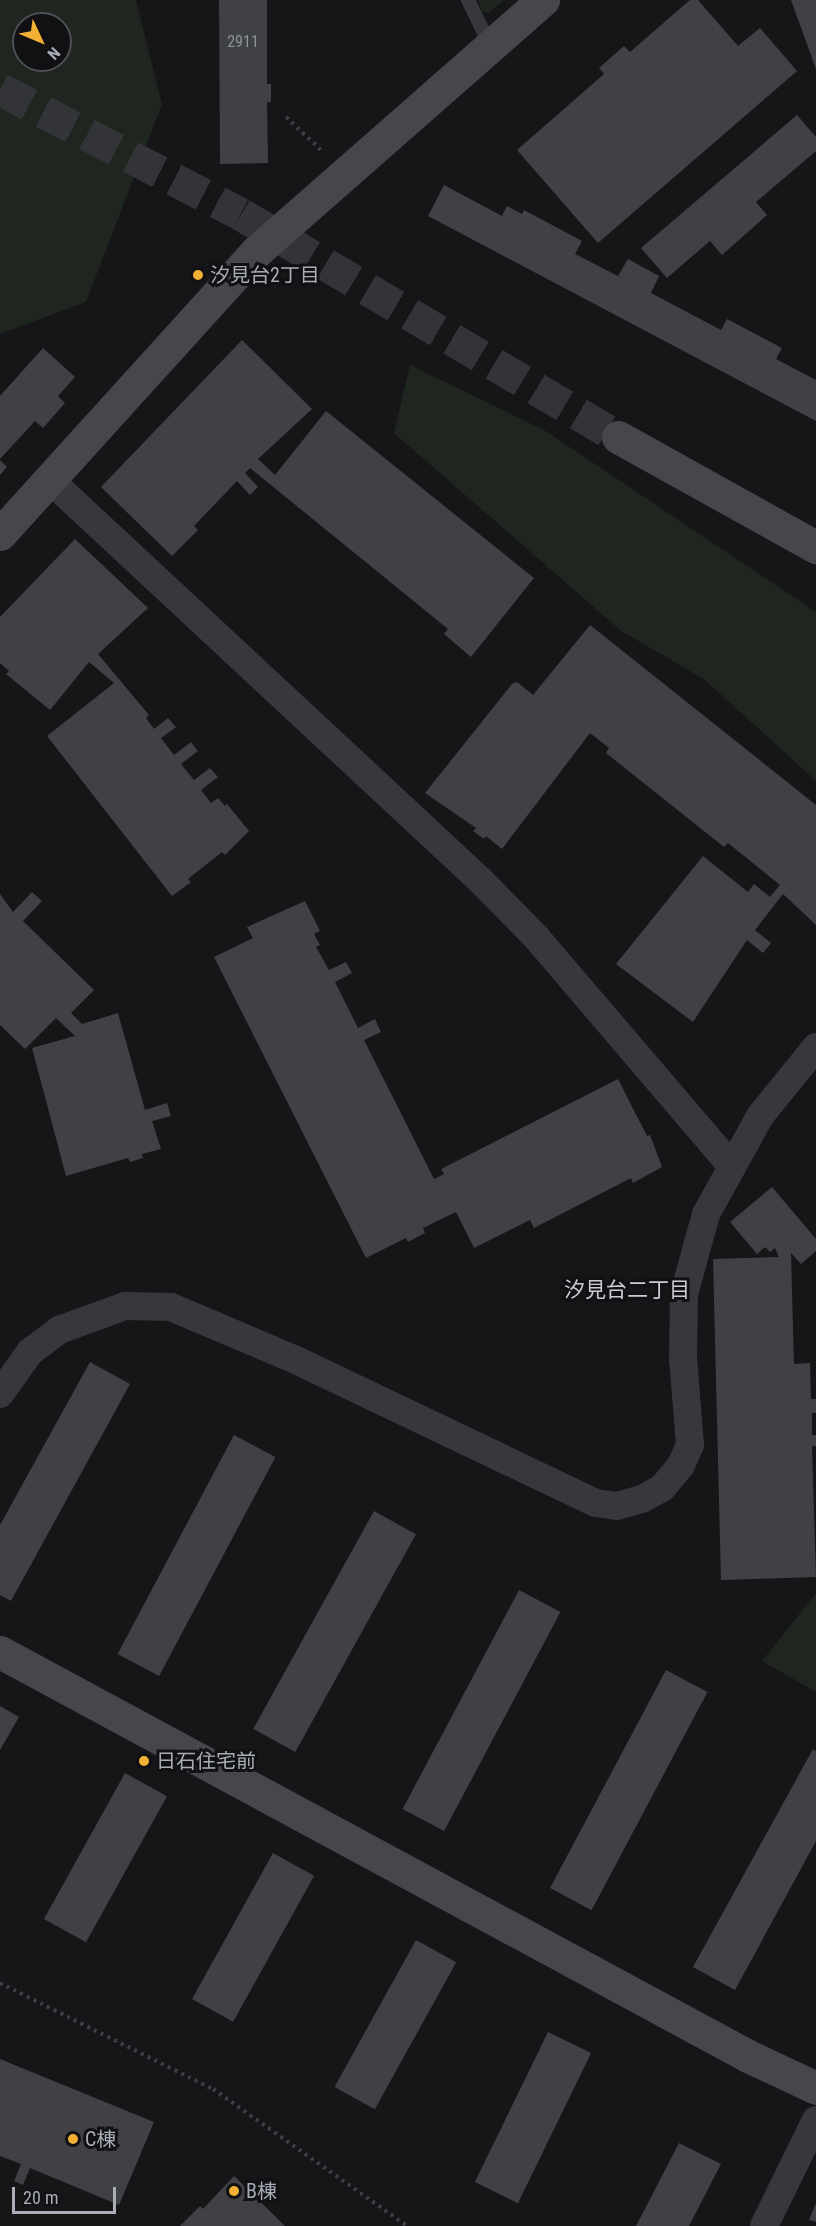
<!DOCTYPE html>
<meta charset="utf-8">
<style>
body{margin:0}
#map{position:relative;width:816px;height:2226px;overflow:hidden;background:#161618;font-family:"Roboto Condensed","Noto Sans JP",sans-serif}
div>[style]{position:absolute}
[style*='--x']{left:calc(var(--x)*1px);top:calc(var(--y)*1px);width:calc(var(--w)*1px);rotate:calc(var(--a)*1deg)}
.green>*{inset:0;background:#1e261f}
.building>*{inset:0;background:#404145;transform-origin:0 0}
.secondary-tunnel>*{height:33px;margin-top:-16.5px;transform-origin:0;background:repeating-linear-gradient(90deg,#333438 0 33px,transparent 0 49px)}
.path>*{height:4px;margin-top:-2px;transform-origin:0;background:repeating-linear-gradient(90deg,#3d3f44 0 3px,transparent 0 7.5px)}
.lane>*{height:14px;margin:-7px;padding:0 7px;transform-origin:7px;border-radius:7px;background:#37383d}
.street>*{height:28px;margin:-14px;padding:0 14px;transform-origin:14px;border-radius:14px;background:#37383d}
.secondary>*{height:33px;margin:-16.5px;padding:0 16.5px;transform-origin:16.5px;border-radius:16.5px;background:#45474d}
.dots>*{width:16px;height:16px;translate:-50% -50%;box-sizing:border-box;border:3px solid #111113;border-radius:50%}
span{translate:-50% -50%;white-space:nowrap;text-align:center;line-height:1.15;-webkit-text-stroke:6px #111113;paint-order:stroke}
.number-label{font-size:16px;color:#8e929b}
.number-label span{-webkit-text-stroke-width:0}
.poi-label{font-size:20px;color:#a8adb8}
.left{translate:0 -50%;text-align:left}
.neighbourhood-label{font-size:21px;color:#c9ccd4}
.north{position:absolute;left:12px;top:12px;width:60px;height:60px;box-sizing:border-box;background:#111113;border:2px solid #4d4f55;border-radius:50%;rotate:134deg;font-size:16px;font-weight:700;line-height:24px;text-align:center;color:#a8adb8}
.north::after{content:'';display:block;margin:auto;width:21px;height:27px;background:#f2b134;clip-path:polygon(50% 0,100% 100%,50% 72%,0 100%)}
.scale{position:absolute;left:12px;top:2187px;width:104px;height:27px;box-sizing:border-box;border:3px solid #a8adb8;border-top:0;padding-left:8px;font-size:18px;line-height:21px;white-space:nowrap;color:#a8adb8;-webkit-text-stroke:4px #111113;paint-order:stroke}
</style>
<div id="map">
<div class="green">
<div style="clip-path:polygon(evenodd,0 0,136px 0,162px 104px,86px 302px,0 334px,0 0,24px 24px,60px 24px,60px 60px,24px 60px,24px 24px)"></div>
<div style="clip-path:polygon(478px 0,504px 0,488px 13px,482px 11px)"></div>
<div style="clip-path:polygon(410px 365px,544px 430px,816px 612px,816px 781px,705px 680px,620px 630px,394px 433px)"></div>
<div style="clip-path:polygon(816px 1593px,816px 1692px,762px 1661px)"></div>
</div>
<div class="building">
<div style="clip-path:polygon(219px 0,267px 0,267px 84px,271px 84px,271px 102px,267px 102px,268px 163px,220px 164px)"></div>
<div style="clip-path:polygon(690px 0,698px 0,738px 46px,760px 28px,797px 71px,598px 243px,517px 150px,604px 74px,599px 68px,624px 46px,630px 52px)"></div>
<div style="clip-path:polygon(791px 0,816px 0,816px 69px)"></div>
<div style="clip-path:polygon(797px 115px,816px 137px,816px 151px,756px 202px,767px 215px,722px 255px,710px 241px,667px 278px,641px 248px)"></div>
<div style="clip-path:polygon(444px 185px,502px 216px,507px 206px,522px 214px,524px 210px,582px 241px,575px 254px,618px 276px,628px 259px,659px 276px,651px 293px,721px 330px,727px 319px,782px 348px,776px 359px,816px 380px,816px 421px,428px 216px)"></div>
<div style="clip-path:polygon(242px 340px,312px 409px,258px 459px,275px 475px,326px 411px,534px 578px,471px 657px,444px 634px,448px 629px,250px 468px,245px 473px,258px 487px,250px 495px,237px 481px,194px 526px,198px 530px,172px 556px,101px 487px)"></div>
<div style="clip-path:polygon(43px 348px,75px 377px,58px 396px,65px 403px,43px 428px,35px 421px,0 459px,0 396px)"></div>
<div style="clip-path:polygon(0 460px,7px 467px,0 475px)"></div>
<div style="clip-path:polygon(75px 539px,148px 608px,98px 654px,149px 715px,146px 718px,154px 729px,168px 718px,176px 727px,161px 738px,174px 755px,191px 742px,198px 751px,181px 764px,194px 780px,210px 768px,218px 777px,201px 790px,211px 803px,218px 798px,225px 806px,227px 804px,249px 831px,225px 855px,222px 852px,188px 879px,191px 882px,172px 896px,47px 736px,114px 683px,89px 662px,50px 710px,6px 674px,9px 671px,0 663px,0 617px)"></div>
<div style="clip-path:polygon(590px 625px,816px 805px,816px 925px,783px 894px,755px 930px,771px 943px,763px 953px,747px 940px,693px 1022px,616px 964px,703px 856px,748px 892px,754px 884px,770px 897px,780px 885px,728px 843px,724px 847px,606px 753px,609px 748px,590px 733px,502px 849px,486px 836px,484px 839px,473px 831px,476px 828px,425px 793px,512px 684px,517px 682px,533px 695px)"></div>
<div style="clip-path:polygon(32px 892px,42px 901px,23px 921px,94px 990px,71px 1013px,82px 1024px,118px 1013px,145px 1110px,167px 1103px,171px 1116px,152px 1121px,161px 1149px,142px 1154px,143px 1158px,130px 1162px,128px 1158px,66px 1176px,32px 1048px,75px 1036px,56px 1018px,25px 1049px,0 1025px,0 894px,13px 912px)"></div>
<div style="clip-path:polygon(305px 901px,320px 931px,314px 934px,320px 945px,316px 947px,329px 970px,346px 962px,352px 973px,335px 982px,358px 1028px,375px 1019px,381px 1032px,364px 1040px,434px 1179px,444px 1174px,441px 1169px,618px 1079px,647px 1136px,650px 1135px,662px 1167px,633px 1183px,631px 1178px,534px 1228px,530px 1220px,474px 1248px,456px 1212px,423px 1228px,425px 1233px,408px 1242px,406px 1238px,366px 1258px,214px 957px,253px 938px,247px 927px)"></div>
<div style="clip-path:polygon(772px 1187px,816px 1239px,816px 1251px,801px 1264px,791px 1253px,794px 1364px,810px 1363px,811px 1399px,816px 1399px,816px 1413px,812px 1413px,812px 1435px,816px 1435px,816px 1446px,812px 1446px,816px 1577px,721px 1580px,713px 1259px,779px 1257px,775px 1248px,770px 1252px,765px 1247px,757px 1254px,730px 1222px)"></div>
<div style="clip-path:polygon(90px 1362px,130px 1384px,11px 1601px,0 1595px,0 1525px)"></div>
<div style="left:234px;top:1435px;width:47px;height:248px;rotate:28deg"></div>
<div style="left:374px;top:1511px;width:48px;height:249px;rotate:29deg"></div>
<div style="left:519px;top:1590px;width:47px;height:248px;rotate:28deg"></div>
<div style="left:666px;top:1670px;width:47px;height:247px;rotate:28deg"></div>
<div style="clip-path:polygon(0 1706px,19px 1717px,0 1750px)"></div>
<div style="clip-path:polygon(813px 1749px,816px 1751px,816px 1841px,735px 1990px,693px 1967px)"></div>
<div style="left:125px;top:1773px;width:48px;height:167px;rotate:29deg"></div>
<div style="left:273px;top:1853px;width:47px;height:167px;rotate:29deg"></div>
<div style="left:416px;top:1940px;width:46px;height:168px;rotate:29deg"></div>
<div style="left:548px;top:2032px;width:48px;height:167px;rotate:26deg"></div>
<div style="clip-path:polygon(0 2059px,154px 2122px,119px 2205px,30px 2168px,23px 2185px,14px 2181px,21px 2164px,0 2156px)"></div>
<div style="clip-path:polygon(679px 2143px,721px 2164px,689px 2226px,636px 2226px)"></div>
<div style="clip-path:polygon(234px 2176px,285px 2226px,180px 2226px,200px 2206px,203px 2209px)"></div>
<div style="clip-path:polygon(816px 2203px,816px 2222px,809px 2220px)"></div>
</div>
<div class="secondary-tunnel">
<div style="--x:0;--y:89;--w:271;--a:27.4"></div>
<div style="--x:241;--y:214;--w:438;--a:30.6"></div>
</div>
<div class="path">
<div style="--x:286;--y:117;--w:50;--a:43.4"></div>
<div style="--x:0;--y:1983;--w:238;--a:26.5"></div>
<div style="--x:213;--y:2089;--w:237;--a:35.2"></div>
</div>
<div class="lane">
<div style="--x:468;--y:0;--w:50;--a:63.9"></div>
</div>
<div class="street">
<div style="--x:50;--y:480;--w:589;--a:42.93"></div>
<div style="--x:481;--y:881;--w:78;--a:45.5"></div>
<div style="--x:536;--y:937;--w:300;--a:49.5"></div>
<div style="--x:0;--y:1394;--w:52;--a:-54.5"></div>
<div style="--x:30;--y:1352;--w:36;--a:-37"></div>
<div style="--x:59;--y:1330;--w:70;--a:-20"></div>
<div style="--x:125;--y:1306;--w:46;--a:1.2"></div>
<div style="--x:171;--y:1307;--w:138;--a:23"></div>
<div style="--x:298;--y:1361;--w:330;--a:25.5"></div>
<div style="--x:596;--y:1503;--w:21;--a:8"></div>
<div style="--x:617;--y:1506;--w:26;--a:-16"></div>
<div style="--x:642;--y:1499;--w:23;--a:-29"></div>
<div style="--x:662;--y:1488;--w:30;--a:-50"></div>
<div style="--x:681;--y:1465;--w:22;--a:-66"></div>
<div style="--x:690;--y:1445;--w:87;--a:-94.6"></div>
<div style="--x:683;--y:1358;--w:64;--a:-89.1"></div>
<div style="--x:684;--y:1294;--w:83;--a:-74.6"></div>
<div style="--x:706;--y:1214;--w:112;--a:-61.1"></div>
<div style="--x:760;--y:1116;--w:89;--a:-50.9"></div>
<div style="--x:764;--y:2226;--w:118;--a:-63.9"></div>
</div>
<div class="secondary">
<div style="--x:618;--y:437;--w:227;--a:29.1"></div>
<div style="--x:0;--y:534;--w:382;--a:-47.8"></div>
<div style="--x:257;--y:251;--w:381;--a:-41.3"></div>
<div style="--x:0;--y:1652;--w:850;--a:28.37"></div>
<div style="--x:748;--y:2056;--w:75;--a:25.2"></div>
</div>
<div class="dots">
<div style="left:198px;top:275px;background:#f2b134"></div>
<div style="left:144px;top:1761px;background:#f2b134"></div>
<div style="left:73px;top:2139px;background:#f2b134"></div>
<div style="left:234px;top:2191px;background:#f2b134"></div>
</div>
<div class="number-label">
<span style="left:243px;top:42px">2911</span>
</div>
<div class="poi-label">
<span class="left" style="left:210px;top:275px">汐見台2丁目</span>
<span class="left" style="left:156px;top:1761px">日石住宅前</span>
<span class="left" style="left:85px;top:2139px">C棟</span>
<span class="left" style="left:246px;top:2191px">B棟</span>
</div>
<div class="neighbourhood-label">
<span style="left:627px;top:1290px">汐見台二丁目</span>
</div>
<div class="north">N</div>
<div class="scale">20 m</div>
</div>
